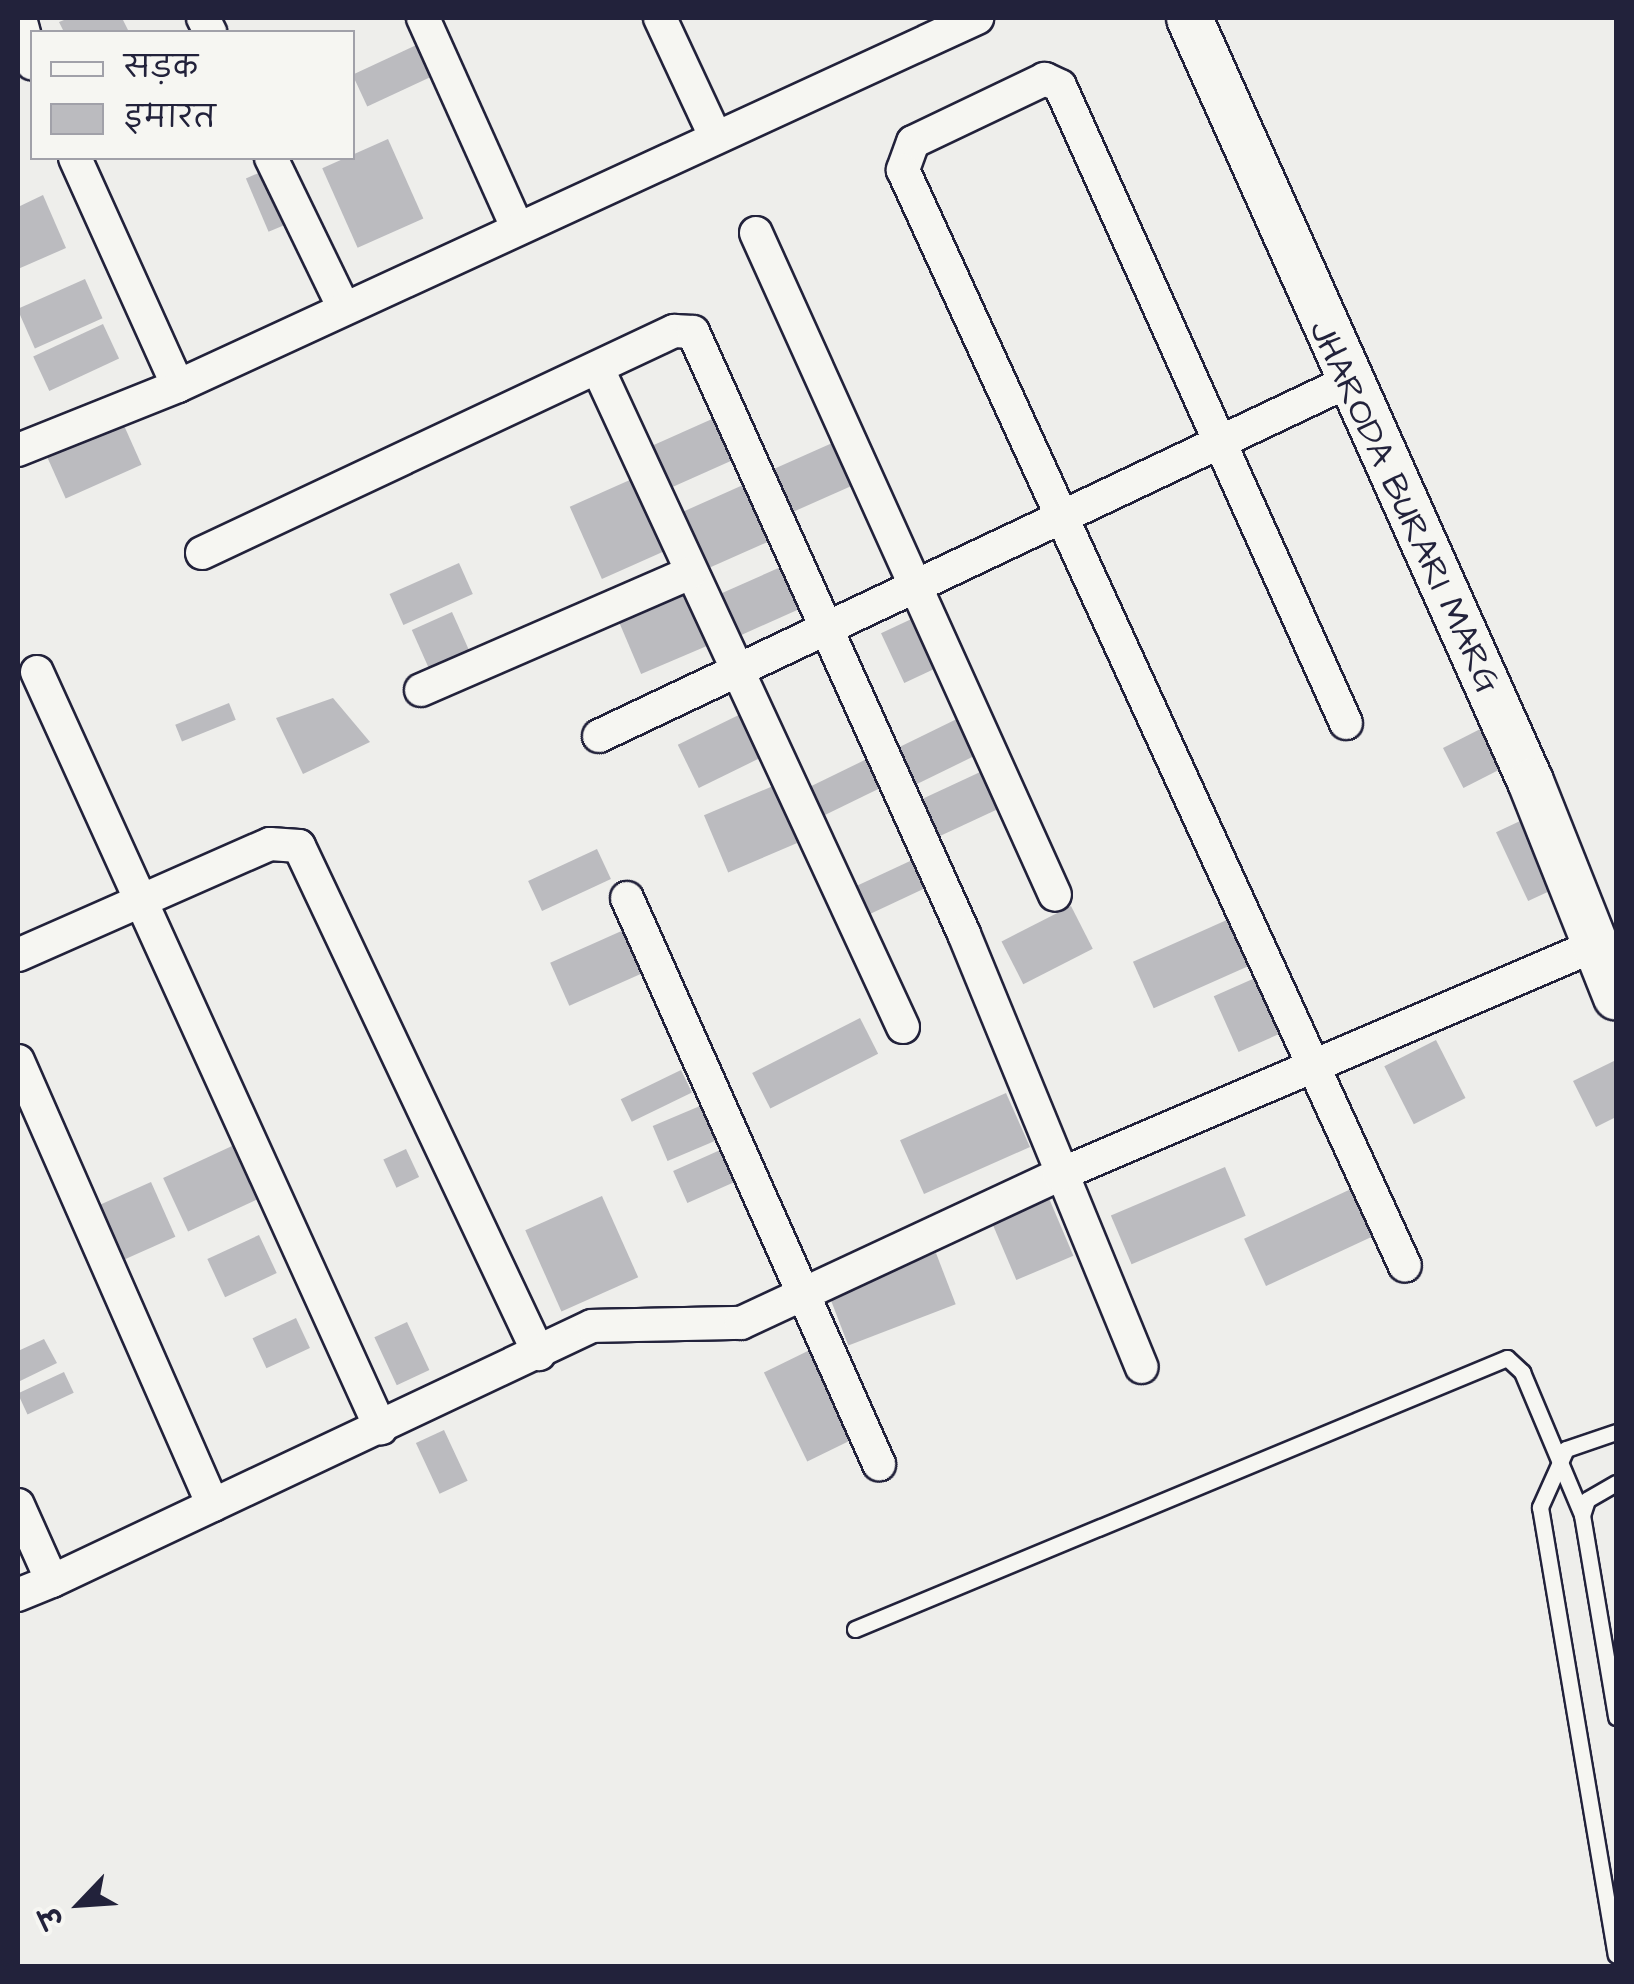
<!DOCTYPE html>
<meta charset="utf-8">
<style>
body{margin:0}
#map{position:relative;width:1634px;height:1984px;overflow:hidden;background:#eeeeeb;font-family:"Architects Daughter","Playpen Sans Deva",sans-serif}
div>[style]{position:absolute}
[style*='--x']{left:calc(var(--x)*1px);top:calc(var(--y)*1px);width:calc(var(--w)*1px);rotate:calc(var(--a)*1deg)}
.building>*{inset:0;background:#bbbbbf;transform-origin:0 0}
.roads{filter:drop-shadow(2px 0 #22223b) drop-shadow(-2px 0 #22223b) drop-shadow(0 2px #22223b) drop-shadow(0 -2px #22223b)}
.lane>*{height:15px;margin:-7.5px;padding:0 7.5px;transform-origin:7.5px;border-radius:7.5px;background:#f6f6f2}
.street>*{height:32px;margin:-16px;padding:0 16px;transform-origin:16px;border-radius:16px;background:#f6f6f2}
.secondary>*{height:45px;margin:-22.5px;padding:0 22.5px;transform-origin:22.5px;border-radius:22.5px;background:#f6f6f2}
span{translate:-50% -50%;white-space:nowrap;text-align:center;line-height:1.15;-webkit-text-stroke:8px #f6f6f2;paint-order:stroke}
.street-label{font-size:35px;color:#22223b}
.frame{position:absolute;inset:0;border:20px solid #22223b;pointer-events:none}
.legend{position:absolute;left:30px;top:30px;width:325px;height:130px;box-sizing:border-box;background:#f6f6f2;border:2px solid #a1a1a9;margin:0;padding:12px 18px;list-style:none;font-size:30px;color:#22223b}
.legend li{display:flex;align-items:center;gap:20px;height:50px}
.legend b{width:50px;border:2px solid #a1a1a9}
.north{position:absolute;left:30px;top:1854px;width:100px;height:100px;-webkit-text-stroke:8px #f6f6f2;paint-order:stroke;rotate:245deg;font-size:28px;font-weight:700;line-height:40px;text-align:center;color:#22223b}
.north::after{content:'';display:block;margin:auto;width:35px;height:45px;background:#22223b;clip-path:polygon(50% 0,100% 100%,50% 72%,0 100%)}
</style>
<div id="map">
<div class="building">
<div style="clip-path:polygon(69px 18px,122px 18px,129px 32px,64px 32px,59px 22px)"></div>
<div style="left:425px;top:41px;width:35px;height:80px;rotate:65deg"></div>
<div style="left:388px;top:139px;width:87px;height:72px;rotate:66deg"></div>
<div style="left:268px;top:169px;width:58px;height:24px;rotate:67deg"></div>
<div style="clip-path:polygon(43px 195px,66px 248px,18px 269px,18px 207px)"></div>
<div style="left:85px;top:279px;width:43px;height:74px;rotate:66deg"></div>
<div style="left:103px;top:324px;width:38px;height:77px;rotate:65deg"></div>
<div style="left:721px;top:415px;width:46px;height:84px;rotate:66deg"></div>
<div style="left:122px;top:421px;width:48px;height:83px;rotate:66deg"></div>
<div style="left:839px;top:440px;width:47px;height:80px;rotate:66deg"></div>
<div style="left:641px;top:475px;width:79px;height:78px;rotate:66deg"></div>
<div style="left:752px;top:481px;width:62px;height:78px;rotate:66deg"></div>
<div style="left:792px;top:562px;width:46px;height:82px;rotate:66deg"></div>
<div style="left:459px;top:563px;width:34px;height:76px;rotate:66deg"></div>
<div style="left:682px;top:586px;width:65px;height:72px;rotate:67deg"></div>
<div style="left:452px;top:612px;width:46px;height:44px;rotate:66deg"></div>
<div style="left:920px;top:615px;width:55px;height:43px;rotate:65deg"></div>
<div style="clip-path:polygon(333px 698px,370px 742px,303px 774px,276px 718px)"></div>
<div style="left:229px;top:703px;width:18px;height:58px;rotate:68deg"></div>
<div style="left:747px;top:711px;width:48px;height:77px;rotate:64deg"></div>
<div style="left:967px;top:714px;width:41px;height:87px;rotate:64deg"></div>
<div style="left:1492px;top:723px;width:45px;height:55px;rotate:63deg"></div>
<div style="left:875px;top:755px;width:32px;height:73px;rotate:64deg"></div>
<div style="left:991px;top:767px;width:41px;height:76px;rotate:65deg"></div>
<div style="left:773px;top:786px;width:62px;height:75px;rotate:67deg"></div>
<div style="left:1535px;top:814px;width:76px;height:43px;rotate:65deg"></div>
<div style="left:597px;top:849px;width:33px;height:76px;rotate:65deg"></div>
<div style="left:923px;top:855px;width:31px;height:80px;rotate:65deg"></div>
<div style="left:1071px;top:906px;width:48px;height:78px;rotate:63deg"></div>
<div style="left:1238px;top:915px;width:51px;height:115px;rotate:66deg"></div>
<div style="left:626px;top:929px;width:47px;height:83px;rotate:66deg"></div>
<div style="left:1264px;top:974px;width:61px;height:55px;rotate:66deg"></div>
<div style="left:860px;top:1018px;width:40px;height:121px;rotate:63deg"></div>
<div style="left:1436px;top:1040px;width:65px;height:58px;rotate:63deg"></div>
<div style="clip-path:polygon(1616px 1060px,1616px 1117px,1596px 1127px,1573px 1081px)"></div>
<div style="left:681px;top:1070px;width:25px;height:67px;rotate:64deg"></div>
<div style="left:1006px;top:1093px;width:59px;height:116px;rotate:66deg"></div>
<div style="left:707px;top:1103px;width:38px;height:59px;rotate:67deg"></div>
<div style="left:232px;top:1146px;width:59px;height:76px;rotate:65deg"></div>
<div style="left:727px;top:1147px;width:35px;height:59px;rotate:66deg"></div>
<div style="left:406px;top:1149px;width:31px;height:25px;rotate:65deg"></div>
<div style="left:1225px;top:1167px;width:53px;height:124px;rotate:67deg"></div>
<div style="left:151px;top:1182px;width:60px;height:62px;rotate:66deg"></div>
<div style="left:1351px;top:1189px;width:52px;height:118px;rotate:65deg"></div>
<div style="left:602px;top:1196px;width:89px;height:84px;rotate:66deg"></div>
<div style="left:1048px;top:1196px;width:65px;height:62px;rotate:67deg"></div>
<div style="left:259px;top:1235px;width:42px;height:57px;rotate:65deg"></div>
<div style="left:936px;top:1253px;width:55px;height:115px;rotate:69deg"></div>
<div style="left:296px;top:1318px;width:33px;height:48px;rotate:65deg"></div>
<div style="left:407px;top:1322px;width:53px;height:36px;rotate:65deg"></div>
<div style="clip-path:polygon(44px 1339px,57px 1363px,18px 1382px,18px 1351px)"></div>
<div style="left:816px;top:1347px;width:99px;height:58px;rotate:64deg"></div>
<div style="left:64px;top:1372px;width:23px;height:51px;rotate:65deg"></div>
<div style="left:444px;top:1430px;width:56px;height:31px;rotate:65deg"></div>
</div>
<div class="roads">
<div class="lane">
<div style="--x:1616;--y:1432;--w:53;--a:161.2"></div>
<div style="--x:1566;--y:1449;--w:64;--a:114.1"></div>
<div style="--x:1540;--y:1507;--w:454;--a:80.4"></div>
<div style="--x:1616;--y:1483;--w:34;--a:150"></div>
<div style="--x:1587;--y:1500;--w:16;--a:108"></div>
<div style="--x:1582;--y:1515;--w:205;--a:80.4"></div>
<div style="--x:855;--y:1629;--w:706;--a:-22.57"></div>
<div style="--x:1507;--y:1358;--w:21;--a:43"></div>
<div style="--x:1522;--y:1372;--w:155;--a:67.2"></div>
</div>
<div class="street">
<div style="--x:20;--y:18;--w:47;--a:75.1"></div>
<div style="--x:203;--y:18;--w:16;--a:63"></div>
<div style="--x:423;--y:18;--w:229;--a:65.8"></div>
<div style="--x:660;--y:18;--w:130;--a:65"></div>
<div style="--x:75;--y:158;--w:250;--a:65.7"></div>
<div style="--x:271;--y:158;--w:165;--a:64.1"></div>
<div style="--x:756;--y:233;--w:726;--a:65.69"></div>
<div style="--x:599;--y:371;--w:723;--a:65.14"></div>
<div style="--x:18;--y:450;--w:172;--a:-21.8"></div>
<div style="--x:178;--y:386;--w:880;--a:-24.73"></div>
<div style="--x:202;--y:553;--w:522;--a:-25.19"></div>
<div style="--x:674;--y:331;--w:19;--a:3"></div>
<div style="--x:693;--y:332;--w:660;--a:65.76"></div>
<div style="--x:964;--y:934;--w:468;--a:67.7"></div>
<div style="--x:37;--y:672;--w:831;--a:65.56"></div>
<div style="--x:421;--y:690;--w:293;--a:-23.5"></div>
<div style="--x:1346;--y:723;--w:698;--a:-114.18"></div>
<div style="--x:1060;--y:86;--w:17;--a:-155"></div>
<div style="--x:1045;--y:79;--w:146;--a:154.5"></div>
<div style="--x:913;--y:142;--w:30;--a:110"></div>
<div style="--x:903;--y:170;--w:1205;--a:65.39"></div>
<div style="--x:599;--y:736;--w:828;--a:-25.33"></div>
<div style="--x:627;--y:898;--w:620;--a:66"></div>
<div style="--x:18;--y:955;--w:275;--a:-23.8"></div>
<div style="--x:270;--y:844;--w:29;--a:4"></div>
<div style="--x:299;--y:846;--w:562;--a:64.71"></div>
<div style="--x:18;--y:1061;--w:485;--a:66.3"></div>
<div style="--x:18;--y:1505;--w:83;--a:65.9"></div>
<div style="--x:52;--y:1581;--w:37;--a:158"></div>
<div style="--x:52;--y:1581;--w:597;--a:-25.28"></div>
<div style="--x:592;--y:1326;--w:149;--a:-1.2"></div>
<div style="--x:741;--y:1323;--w:351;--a:-25"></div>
<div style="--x:1059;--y:1175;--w:584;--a:-23.19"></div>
</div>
<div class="secondary">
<div style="--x:1189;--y:18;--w:836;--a:65.92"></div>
<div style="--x:1530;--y:781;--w:232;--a:68.3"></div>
</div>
</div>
<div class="street-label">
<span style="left:1404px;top:507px;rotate:65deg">JHARODA BURARI MARG</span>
</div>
<div class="frame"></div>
<ul class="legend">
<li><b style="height:12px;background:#f6f6f2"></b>सड़क</li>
<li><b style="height:28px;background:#bbbbbf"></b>इमारत</li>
</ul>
<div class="north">उ</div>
</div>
